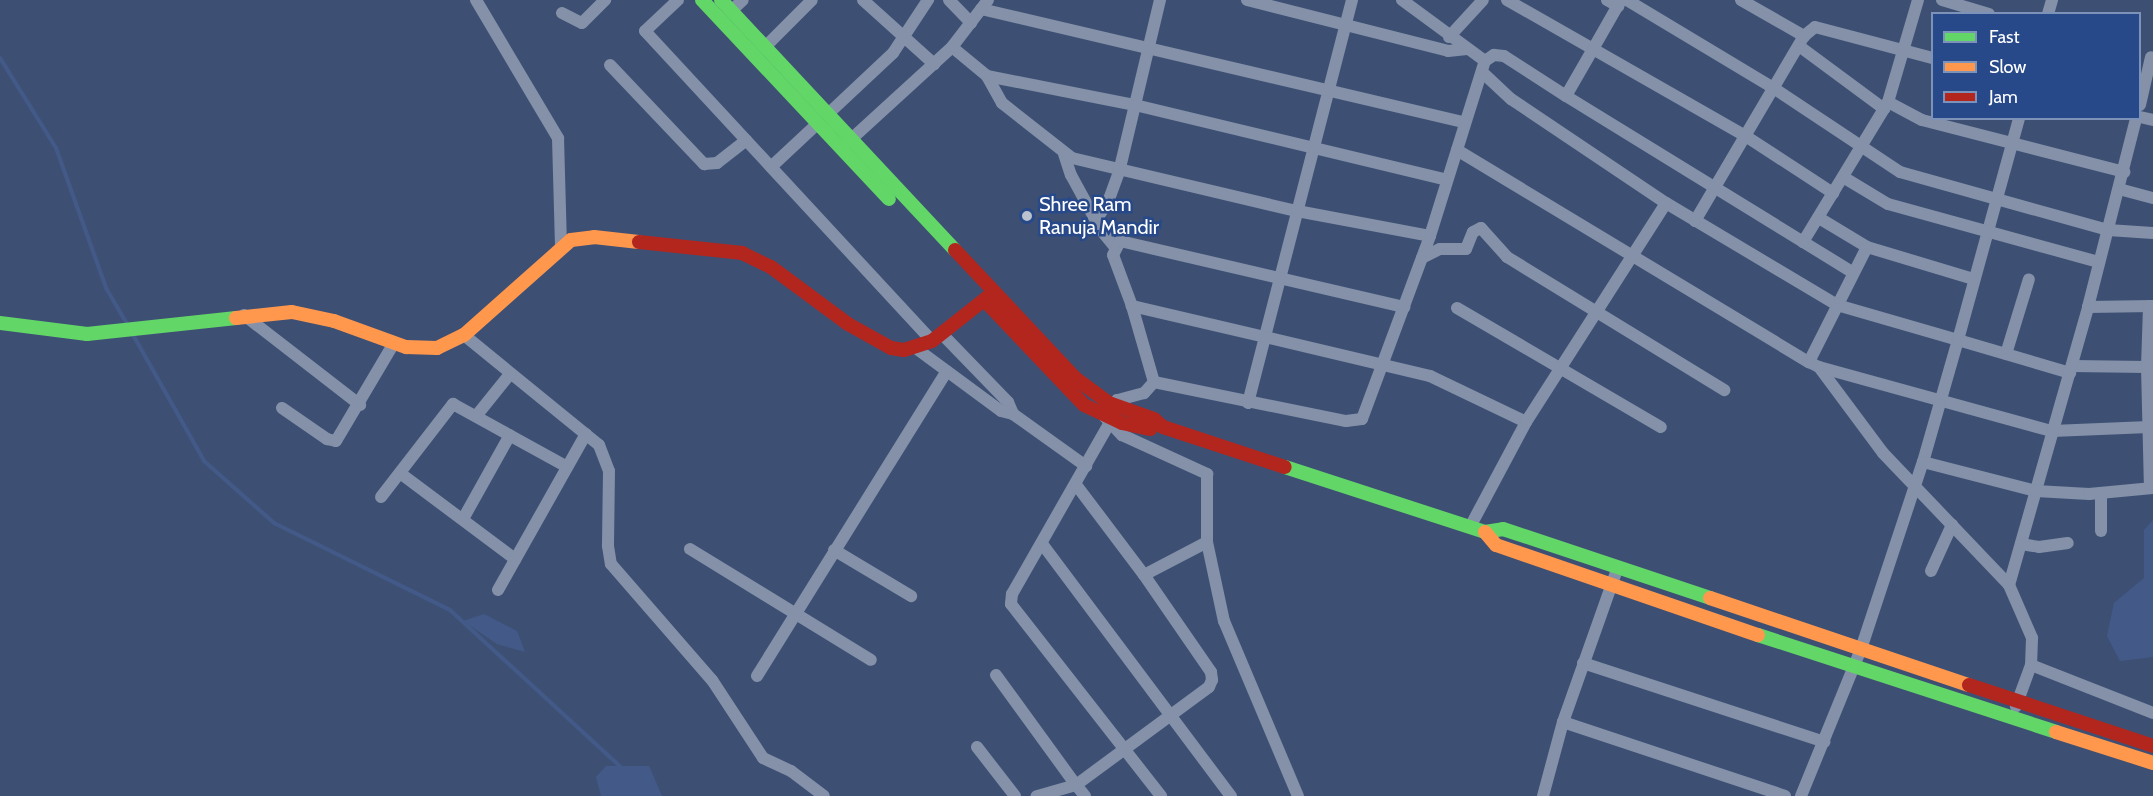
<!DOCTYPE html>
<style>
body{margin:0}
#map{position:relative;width:2153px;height:796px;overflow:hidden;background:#3d5074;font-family:Cabin,sans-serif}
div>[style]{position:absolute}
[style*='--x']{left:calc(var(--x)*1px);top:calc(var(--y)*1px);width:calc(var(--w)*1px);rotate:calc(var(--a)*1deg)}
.water>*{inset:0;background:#435a88}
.stream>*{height:4px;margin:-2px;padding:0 2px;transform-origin:2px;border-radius:2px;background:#435a88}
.street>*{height:12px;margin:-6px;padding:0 6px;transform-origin:6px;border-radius:6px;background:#8491a8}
.fast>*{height:14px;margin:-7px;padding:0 7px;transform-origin:7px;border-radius:7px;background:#63d668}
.slow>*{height:14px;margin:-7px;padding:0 7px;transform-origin:7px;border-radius:7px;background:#ff974d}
.jam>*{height:14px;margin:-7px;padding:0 7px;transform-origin:7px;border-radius:7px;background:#b3261e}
.dots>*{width:16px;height:16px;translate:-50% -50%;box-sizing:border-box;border:3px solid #27498a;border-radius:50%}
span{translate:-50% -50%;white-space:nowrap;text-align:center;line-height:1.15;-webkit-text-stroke:5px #27498a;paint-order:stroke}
.poi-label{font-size:20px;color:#fff}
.left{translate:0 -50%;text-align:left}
.legend{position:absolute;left:1931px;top:12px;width:210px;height:108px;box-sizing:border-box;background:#27498a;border:2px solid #7d92b9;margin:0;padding:8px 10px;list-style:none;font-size:18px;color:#fff}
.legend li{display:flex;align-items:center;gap:12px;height:30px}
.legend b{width:30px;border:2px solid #7d92b9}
</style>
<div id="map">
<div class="water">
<div style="clip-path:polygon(2153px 520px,2153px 657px,2120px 661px,2107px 636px,2114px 603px,2144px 578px,2144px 530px)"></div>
<div style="clip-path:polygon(484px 614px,517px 631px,525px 652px,497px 644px,463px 621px)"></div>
<div style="clip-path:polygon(606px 766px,649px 766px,662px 796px,601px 796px,596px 777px)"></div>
</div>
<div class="stream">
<div style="--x:0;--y:58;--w:106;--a:58.1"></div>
<div style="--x:56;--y:148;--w:149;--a:70.3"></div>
<div style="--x:106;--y:288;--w:42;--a:59.7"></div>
<div style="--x:132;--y:333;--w:147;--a:60.6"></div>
<div style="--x:204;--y:461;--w:94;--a:41.5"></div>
<div style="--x:274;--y:523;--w:196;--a:26.3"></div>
<div style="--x:450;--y:610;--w:234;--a:42.6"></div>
</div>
<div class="street">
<div style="--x:476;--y:0;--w:161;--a:59.3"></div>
<div style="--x:558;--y:138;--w:109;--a:88.4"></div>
<div style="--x:678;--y:0;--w:45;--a:136.8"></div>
<div style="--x:645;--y:31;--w:422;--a:47.2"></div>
<div style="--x:863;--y:0;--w:96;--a:42"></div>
<div style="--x:949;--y:0;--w:32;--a:46"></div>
<div style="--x:1247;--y:0;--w:207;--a:14.2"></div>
<div style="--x:1448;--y:51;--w:19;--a:-6"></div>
<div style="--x:1352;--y:0;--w:348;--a:104.5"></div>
<div style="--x:1265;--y:337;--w:170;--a:13.3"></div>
<div style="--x:1430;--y:376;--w:106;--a:25.6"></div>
<div style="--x:1402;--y:0;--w:103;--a:36.3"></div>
<div style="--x:1507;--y:0;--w:99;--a:29.7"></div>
<div style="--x:1593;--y:49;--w:54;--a:119.9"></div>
<div style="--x:1566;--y:96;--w:336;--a:31.6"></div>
<div style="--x:1607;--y:0;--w:13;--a:29"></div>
<div style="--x:1621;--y:0;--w:56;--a:119.7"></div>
<div style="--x:1593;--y:49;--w:177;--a:29.7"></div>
<div style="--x:1747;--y:137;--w:103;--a:33.1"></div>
<div style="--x:1627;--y:0;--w:173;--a:31"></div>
<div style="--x:1775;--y:89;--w:150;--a:33.6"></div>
<div style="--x:1900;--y:172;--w:216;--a:15.6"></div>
<div style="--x:2108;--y:230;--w:45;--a:3.8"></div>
<div style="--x:1741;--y:0;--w:73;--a:29.7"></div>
<div style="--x:1942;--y:0;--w:49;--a:16.6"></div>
<div style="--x:981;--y:9;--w:496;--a:13.2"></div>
<div style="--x:731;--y:11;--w:16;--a:-43"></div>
<div style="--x:562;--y:13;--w:22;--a:27"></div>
<div style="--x:582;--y:23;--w:33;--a:-45"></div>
<div style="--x:2048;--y:14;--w:15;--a:-74"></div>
<div style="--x:1449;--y:37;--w:50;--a:-47.4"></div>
<div style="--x:1799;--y:46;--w:106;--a:36.5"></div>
<div style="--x:765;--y:47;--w:66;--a:-45"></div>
<div style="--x:952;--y:47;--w:45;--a:39.6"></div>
<div style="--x:987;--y:76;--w:31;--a:61"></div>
<div style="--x:1002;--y:103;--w:89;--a:38.2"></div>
<div style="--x:1072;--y:158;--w:231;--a:13.3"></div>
<div style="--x:1297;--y:211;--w:135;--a:10.6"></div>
<div style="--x:610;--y:65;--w:137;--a:46.5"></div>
<div style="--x:704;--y:164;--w:13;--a:-4"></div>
<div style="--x:717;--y:163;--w:37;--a:-38"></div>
<div style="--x:1482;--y:72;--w:40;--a:43"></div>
<div style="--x:1511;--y:99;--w:187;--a:33.9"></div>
<div style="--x:1666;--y:203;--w:199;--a:30.8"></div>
<div style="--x:1837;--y:305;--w:126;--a:16.1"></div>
<div style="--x:1958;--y:340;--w:230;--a:-74.6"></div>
<div style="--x:987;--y:76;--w:151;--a:11.1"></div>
<div style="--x:1135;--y:105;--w:321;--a:13.5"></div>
<div style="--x:1888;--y:102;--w:38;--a:28"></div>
<div style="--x:1922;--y:120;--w:209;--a:14.4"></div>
<div style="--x:2140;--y:105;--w:49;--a:-77.1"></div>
<div style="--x:828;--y:114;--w:89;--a:-43.2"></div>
<div style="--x:893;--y:53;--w:64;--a:-56.6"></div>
<div style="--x:2140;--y:117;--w:13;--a:13"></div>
<div style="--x:847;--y:143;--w:142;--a:-42.4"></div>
<div style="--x:952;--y:47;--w:59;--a:-52.5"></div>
<div style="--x:1457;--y:150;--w:411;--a:31.1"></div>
<div style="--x:1064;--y:154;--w:22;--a:72"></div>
<div style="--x:1071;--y:175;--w:63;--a:61.4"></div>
<div style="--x:1101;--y:230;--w:22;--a:51"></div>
<div style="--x:771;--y:167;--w:64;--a:-43.1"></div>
<div style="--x:1843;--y:177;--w:52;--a:31"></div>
<div style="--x:1888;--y:204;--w:219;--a:15.4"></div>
<div style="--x:2119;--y:189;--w:35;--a:15"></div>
<div style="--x:1819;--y:218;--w:56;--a:31.1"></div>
<div style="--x:1867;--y:247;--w:112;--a:16.7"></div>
<div style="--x:1096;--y:220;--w:22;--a:-56"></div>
<div style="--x:1108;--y:202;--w:32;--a:-70"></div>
<div style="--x:1119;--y:172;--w:177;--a:-76.6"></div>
<div style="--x:1695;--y:221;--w:215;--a:-59.5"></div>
<div style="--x:1804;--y:36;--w:14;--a:-39"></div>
<div style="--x:1815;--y:27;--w:121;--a:14.8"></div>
<div style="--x:1803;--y:242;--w:164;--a:-58.7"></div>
<div style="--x:1888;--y:102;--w:106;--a:-73.6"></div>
<div style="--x:1867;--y:247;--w:129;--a:116.8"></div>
<div style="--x:1809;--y:362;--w:11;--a:27"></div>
<div style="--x:1819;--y:367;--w:107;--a:53.3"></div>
<div style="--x:1883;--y:453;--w:182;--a:46.3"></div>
<div style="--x:2009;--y:585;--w:58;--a:66.5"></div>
<div style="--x:2032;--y:638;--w:27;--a:92"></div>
<div style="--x:2031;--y:665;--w:44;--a:110.1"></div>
<div style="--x:1422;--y:258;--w:20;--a:-27"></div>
<div style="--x:1440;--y:249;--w:26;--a:0"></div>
<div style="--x:1466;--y:249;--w:18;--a:-68"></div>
<div style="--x:1473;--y:232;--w:9;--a:-27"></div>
<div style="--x:1481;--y:228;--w:39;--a:48"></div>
<div style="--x:1507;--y:257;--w:255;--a:31.5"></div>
<div style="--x:1132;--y:306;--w:54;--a:-110.4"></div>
<div style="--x:1113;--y:255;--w:16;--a:-63"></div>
<div style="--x:1120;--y:241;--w:292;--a:13.1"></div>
<div style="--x:2088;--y:307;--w:65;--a:-0.9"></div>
<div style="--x:1457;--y:308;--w:236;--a:30.3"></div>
<div style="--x:244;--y:315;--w:147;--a:37.8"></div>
<div style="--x:942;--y:334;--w:95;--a:45.9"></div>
<div style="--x:1008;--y:402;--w:13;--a:67"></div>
<div style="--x:464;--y:335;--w:174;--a:39.2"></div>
<div style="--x:599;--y:445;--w:28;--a:69"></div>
<div style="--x:609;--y:471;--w:75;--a:90.8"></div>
<div style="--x:608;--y:546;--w:18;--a:81"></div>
<div style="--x:611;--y:564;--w:154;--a:49"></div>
<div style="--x:712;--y:680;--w:93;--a:56.8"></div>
<div style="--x:763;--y:758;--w:31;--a:25"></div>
<div style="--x:791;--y:771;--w:41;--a:37.1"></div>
<div style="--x:917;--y:349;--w:104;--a:36.4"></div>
<div style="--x:1001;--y:411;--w:12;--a:14"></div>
<div style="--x:1013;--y:414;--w:90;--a:35.5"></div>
<div style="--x:2006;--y:354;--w:78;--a:-73"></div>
<div style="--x:2072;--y:366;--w:75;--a:0.8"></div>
<div style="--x:2147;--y:367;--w:61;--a:-88.1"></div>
<div style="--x:1819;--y:367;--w:242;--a:15.4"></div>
<div style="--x:2052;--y:431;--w:97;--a:-2.4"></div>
<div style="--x:2147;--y:367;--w:121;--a:88.6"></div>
<div style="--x:1154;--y:382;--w:196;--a:11.5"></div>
<div style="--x:1346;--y:421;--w:16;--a:-7"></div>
<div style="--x:1362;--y:419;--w:195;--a:-69.6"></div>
<div style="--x:1430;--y:236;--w:183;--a:-72.6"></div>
<div style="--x:1485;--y:61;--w:11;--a:-34"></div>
<div style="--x:1494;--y:55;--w:10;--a:6"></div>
<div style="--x:1504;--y:56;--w:74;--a:32.8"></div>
<div style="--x:1248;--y:403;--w:68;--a:-75.6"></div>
<div style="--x:1265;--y:337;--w:137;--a:-166.9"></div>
<div style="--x:1132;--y:306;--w:79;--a:73.9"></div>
<div style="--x:1154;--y:382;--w:15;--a:132"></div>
<div style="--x:1144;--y:393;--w:28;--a:165"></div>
<div style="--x:1117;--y:400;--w:21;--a:125"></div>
<div style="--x:1105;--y:417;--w:25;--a:47"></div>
<div style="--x:1122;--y:435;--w:94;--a:24.6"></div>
<div style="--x:1207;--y:474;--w:68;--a:90"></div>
<div style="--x:1207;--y:542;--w:81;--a:77.9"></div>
<div style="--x:1224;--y:621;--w:190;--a:67.1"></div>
<div style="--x:282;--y:408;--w:55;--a:34.6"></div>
<div style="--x:327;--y:439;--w:9;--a:13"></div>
<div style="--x:336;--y:441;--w:114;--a:-59.4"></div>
<div style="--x:477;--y:415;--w:53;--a:-51.2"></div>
<div style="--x:1109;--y:424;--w:196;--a:119.7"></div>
<div style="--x:1012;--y:594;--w:10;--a:96"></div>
<div style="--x:1011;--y:604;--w:244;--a:52"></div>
<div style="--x:1923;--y:462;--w:127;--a:-74"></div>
<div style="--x:1958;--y:340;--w:117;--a:16.4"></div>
<div style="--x:400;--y:473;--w:144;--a:36.8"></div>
<div style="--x:1077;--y:486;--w:111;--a:53"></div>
<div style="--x:2101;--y:493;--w:38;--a:90"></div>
<div style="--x:381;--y:497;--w:118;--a:-52.3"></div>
<div style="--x:453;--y:404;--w:130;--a:28.9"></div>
<div style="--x:463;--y:519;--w:96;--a:-60.8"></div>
<div style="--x:1470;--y:527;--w:119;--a:-61.9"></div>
<div style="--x:1526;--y:422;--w:260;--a:-57.4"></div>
<div style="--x:2021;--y:544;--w:18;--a:9"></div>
<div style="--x:2039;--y:547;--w:29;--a:-8"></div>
<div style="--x:1043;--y:545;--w:314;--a:53.2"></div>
<div style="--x:690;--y:549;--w:212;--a:31.5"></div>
<div style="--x:834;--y:550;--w:90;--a:30.9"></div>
<div style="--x:1931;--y:571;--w:51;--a:-65.5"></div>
<div style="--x:2009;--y:585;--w:289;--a:-74.1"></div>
<div style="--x:2088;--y:307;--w:195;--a:-75.7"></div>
<div style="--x:498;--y:590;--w:179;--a:-60.6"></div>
<div style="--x:1583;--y:663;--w:254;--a:18.1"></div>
<div style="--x:2031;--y:665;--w:131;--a:21.5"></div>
<div style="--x:996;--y:675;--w:136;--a:54"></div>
<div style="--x:1076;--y:785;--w:41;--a:164.2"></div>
<div style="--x:757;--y:676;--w:359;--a:-58.1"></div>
<div style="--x:1563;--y:722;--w:234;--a:18.4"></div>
<div style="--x:977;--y:747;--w:62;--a:52.2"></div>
<div style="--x:1085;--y:796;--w:14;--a:-129"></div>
<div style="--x:1076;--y:785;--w:165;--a:-36.4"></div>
<div style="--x:1209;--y:687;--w:8;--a:-67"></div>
<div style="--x:1212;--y:680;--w:8;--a:-97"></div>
<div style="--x:1211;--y:672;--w:118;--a:-124.6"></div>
<div style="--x:1144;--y:575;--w:71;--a:-27.6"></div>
<div style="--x:1543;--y:796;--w:77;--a:-74.9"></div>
<div style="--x:1563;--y:722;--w:164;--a:-70.5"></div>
<div style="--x:1801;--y:796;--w:159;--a:-67.8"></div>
<div style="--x:1861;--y:649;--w:197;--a:-71.7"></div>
<div style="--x:1923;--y:462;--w:117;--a:14.4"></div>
<div style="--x:2036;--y:491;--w:53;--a:3.2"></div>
<div style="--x:2089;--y:494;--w:64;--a:-5.4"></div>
</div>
<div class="fast">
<div style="--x:702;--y:0;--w:273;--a:46.8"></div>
<div style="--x:721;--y:0;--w:342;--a:46.9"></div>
<div style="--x:0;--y:323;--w:88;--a:7.2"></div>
<div style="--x:87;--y:334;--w:150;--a:-6.1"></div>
<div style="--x:1285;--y:467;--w:210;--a:18"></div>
<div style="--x:1485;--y:532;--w:18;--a:-9"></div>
<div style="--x:1503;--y:529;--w:218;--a:18.4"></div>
<div style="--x:1758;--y:635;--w:313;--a:18"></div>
</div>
<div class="slow">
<div style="--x:236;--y:318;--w:56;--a:-6.1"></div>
<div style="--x:292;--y:312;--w:43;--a:12.1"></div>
<div style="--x:334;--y:321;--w:77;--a:19.9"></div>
<div style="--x:406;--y:347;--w:31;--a:2"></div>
<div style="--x:437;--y:348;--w:30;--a:-26"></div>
<div style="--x:464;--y:335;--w:143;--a:-41.6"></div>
<div style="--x:571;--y:240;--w:23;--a:-7"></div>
<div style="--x:594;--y:237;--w:45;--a:6.3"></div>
<div style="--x:1485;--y:532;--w:17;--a:50"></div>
<div style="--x:1496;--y:545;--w:277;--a:19"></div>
<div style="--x:1710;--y:598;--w:273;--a:18.6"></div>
<div style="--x:2056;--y:732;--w:102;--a:17.7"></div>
</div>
<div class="jam">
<div style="--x:639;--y:242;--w:104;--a:6.1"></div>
<div style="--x:742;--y:253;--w:32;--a:26"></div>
<div style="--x:771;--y:267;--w:96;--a:36.5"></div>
<div style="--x:848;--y:324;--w:49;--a:29.2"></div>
<div style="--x:891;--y:348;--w:13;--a:9"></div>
<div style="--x:904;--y:350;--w:29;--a:-18"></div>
<div style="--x:932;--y:341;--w:79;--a:-38.3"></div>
<div style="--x:955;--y:250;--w:175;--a:46.8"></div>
<div style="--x:1075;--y:378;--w:42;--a:36.3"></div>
<div style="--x:1109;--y:403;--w:48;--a:19.6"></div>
<div style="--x:1154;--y:419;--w:12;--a:42"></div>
<div style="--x:1163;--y:427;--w:128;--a:18.2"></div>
<div style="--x:986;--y:302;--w:142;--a:46.4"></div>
<div style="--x:1084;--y:405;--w:42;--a:25.3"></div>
<div style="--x:1122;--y:423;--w:29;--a:12"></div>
<div style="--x:1969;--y:685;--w:194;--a:18.3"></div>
</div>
<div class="dots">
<div style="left:1027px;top:216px;background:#bbc2ce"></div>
</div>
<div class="poi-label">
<span class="left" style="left:1039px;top:216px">Shree Ram<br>Ranuja Mandir</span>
</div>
<ul class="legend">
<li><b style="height:8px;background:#63d668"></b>Fast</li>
<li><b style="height:8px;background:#ff974d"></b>Slow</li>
<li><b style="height:8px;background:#b3261e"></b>Jam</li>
</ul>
</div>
